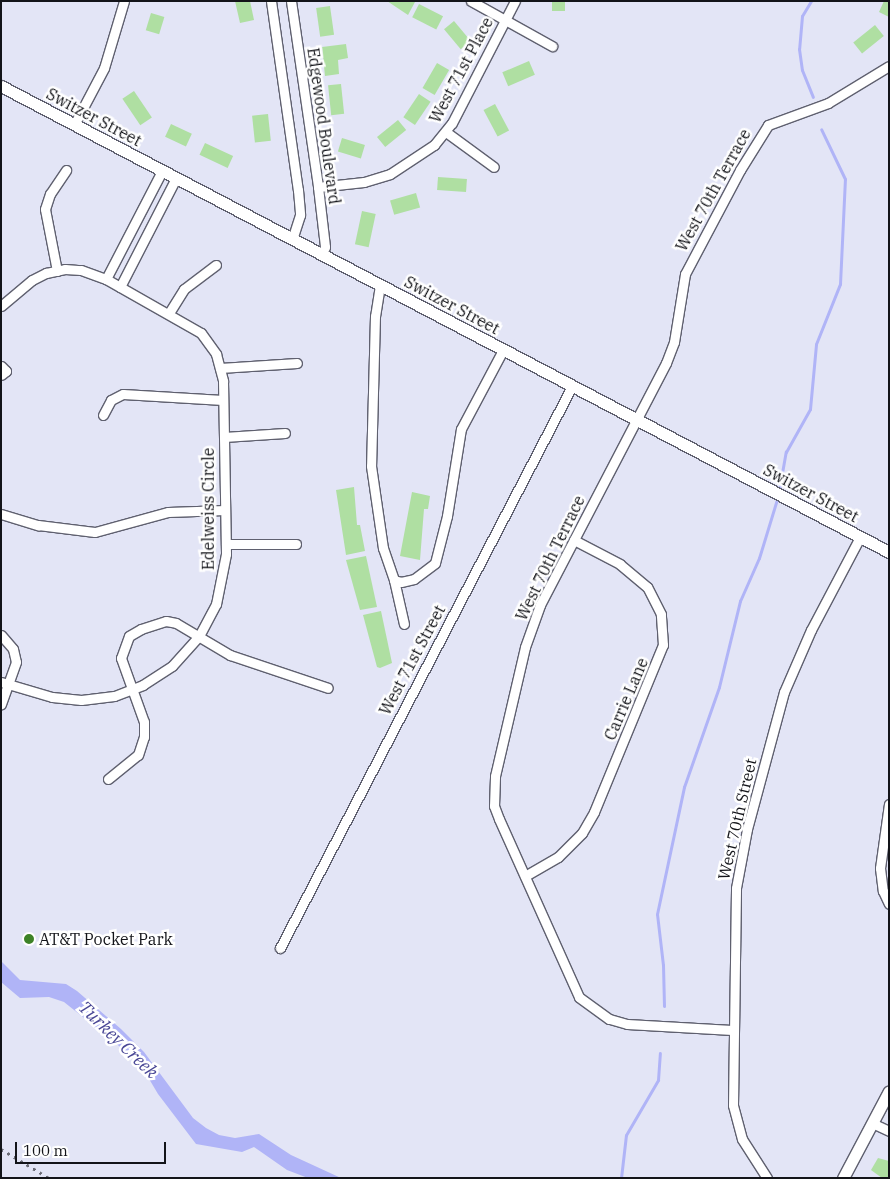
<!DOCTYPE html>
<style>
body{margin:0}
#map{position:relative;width:890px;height:1179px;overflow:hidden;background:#e3e5f6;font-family:"IBM Plex Serif",serif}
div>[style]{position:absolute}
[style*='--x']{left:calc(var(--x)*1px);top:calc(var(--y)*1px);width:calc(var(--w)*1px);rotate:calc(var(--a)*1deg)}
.water>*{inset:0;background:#b0b4f7}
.stream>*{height:3px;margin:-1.5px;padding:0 1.5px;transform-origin:1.5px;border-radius:1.5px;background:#b0b4f7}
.building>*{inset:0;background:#afdfa2;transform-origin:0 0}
.roads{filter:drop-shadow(1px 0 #5f606f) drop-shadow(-1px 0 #5f606f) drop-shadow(0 1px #5f606f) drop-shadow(0 -1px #5f606f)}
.street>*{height:9px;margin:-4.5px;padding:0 4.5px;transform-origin:4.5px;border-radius:4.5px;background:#fff}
.secondary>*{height:11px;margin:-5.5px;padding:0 5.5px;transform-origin:5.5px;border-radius:5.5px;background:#fff}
.rail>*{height:3px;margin-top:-1.5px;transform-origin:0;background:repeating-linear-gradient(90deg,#6b6c76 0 2.5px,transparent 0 7.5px)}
.dots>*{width:14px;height:14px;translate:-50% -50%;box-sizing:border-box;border:2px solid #fff;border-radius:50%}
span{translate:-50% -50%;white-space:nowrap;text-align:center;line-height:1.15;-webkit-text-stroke:5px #fff;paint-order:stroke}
.street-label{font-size:16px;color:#131419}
.poi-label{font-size:16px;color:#131419}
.left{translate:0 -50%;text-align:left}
.water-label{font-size:18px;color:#494796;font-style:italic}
.frame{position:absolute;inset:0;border:2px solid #131419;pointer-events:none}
.scale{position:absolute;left:15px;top:1142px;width:151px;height:22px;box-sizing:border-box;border:2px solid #131419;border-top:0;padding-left:6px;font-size:15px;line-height:18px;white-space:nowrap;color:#131419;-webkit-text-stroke:4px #fff;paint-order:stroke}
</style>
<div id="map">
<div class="water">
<div style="clip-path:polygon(1px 961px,20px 980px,66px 984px,77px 991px,121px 1029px,144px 1052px,193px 1118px,206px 1128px,219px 1135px,235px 1138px,259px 1134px,291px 1155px,341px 1178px,308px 1178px,287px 1170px,254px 1147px,242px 1152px,196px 1144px,158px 1094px,139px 1062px,64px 1002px,49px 997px,20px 998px,1px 982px)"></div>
</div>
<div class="stream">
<div style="--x:811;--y:1;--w:17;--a:121"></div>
<div style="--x:802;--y:16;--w:33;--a:95"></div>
<div style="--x:799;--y:49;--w:21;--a:82"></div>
<div style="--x:802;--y:70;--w:29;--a:68"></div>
<div style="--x:779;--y:490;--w:39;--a:-80"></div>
<div style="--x:786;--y:452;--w:49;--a:-60.8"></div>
<div style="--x:810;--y:409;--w:65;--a:-84.7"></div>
<div style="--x:816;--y:344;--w:65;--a:-68.2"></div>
<div style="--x:840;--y:284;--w:105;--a:-87.3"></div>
<div style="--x:845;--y:179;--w:55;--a:-115.6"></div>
<div style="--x:664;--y:1006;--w:41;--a:-91.4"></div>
<div style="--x:663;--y:965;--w:51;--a:-96.7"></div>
<div style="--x:657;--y:914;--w:130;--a:-78"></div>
<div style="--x:684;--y:787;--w:106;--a:-70.7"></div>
<div style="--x:719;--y:687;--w:89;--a:-76.3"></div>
<div style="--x:740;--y:601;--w:47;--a:-66.2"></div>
<div style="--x:759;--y:558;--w:65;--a:-73"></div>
<div style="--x:621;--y:1178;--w:43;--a:-83.4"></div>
<div style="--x:626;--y:1135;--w:64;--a:-59.8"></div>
<div style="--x:658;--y:1080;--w:27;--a:-86"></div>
</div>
<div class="building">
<div style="clip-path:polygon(235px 1px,250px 1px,254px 20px,240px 23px)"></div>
<div style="clip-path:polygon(387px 1px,413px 1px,415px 2px,408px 15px)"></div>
<div style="left:552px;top:1px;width:13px;height:10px"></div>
<div style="clip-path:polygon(884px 1px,889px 1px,889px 17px,879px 12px)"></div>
<div style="left:419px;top:4px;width:27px;height:15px;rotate:27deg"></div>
<div style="left:330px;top:6px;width:29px;height:14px;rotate:82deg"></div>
<div style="left:151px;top:13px;width:14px;height:18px;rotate:17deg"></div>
<div style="left:454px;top:21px;width:26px;height:13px;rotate:50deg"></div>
<div style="left:875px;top:25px;width:14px;height:28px;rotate:51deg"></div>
<div style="clip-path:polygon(346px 44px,348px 58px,338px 60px,339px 74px,325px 76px,322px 47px)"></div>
<div style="left:529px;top:61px;width:15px;height:29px;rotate:67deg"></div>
<div style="left:437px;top:63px;width:14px;height:29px;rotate:30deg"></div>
<div style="left:341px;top:84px;width:30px;height:13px;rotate:84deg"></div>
<div style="left:134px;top:91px;width:32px;height:14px;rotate:56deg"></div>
<div style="left:419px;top:94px;width:14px;height:28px;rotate:34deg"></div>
<div style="left:495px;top:104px;width:30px;height:13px;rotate:62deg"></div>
<div style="left:268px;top:114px;width:27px;height:16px;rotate:84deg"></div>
<div style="left:398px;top:120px;width:13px;height:27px;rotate:51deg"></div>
<div style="left:171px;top:124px;width:23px;height:14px;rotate:25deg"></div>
<div style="left:342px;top:138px;width:24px;height:14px;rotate:17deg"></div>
<div style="left:205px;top:143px;width:31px;height:13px;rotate:25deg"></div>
<div style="left:438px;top:177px;width:29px;height:13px;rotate:4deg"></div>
<div style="left:416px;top:193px;width:15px;height:27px;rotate:74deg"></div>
<div style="left:362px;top:211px;width:14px;height:34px;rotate:12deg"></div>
<div style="clip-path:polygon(354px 487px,357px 525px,360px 525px,365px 551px,346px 555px,336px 490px)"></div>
<div style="clip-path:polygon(412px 492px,430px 496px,428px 509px,424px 509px,420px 560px,400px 556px)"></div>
<div style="clip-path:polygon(366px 556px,377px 607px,360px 610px,346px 560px)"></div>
<div style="clip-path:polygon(381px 611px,392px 663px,380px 668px,377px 667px,363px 615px)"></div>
<div style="clip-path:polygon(878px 1158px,889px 1161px,889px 1178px,882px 1178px,871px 1170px)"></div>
</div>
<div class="roads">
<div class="street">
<div style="--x:271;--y:1;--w:191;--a:81.9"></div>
<div style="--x:298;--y:190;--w:25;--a:85"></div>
<div style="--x:300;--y:215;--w:25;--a:108"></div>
<div style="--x:291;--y:1;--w:188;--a:81.7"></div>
<div style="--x:318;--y:187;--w:60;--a:83.3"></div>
<div style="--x:325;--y:247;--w:8;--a:113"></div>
<div style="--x:471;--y:1;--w:93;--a:29.1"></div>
<div style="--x:74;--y:125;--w:64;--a:-62.2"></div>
<div style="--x:104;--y:68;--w:70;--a:-73.4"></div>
<div style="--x:446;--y:132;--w:59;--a:36.1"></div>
<div style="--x:318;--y:187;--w:46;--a:-6.2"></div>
<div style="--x:364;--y:182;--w:27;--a:-17"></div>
<div style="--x:390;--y:174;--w:53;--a:-33.4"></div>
<div style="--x:434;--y:145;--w:28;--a:-51"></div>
<div style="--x:452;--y:123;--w:137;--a:-62.7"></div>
<div style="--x:57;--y:271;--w:63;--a:-101"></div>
<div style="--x:45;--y:209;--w:16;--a:-72"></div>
<div style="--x:50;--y:194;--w:29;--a:-56"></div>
<div style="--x:106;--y:279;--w:122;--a:-62.6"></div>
<div style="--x:380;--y:285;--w:31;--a:99"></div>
<div style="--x:375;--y:316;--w:150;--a:91.5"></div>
<div style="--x:371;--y:466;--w:83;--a:81.7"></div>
<div style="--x:383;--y:548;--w:34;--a:71"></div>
<div style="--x:394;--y:580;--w:7;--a:16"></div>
<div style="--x:401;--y:582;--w:13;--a:-13"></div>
<div style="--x:414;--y:579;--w:26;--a:-37"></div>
<div style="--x:435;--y:563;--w:49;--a:-75.7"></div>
<div style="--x:447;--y:516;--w:88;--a:-80.9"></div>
<div style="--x:461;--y:429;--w:89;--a:-62"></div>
<div style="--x:120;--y:287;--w:123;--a:-62.8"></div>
<div style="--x:1;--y:306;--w:40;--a:-40"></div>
<div style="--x:32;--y:280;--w:16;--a:-27"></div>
<div style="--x:46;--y:273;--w:19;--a:-12"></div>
<div style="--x:65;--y:269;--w:16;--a:4"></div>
<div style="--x:81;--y:270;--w:27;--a:20"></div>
<div style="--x:106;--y:279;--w:109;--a:29.6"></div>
<div style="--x:201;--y:333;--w:26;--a:54"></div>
<div style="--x:216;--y:354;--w:28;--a:75"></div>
<div style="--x:223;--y:381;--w:173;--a:89"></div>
<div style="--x:226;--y:554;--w:51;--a:101.3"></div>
<div style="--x:216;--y:604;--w:36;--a:118"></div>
<div style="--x:199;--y:636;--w:40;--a:132"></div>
<div style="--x:172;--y:666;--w:35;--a:147"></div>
<div style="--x:143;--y:685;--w:31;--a:159"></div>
<div style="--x:114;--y:696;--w:33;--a:173"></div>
<div style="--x:81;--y:700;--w:29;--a:-174"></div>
<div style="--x:52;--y:697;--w:53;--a:-163.6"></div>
<div style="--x:169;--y:313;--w:28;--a:-58"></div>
<div style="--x:184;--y:289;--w:40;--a:-37"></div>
<div style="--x:1;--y:366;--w:7;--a:45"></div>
<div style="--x:6;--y:371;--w:6;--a:141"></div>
<div style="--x:220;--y:368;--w:77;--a:-3.7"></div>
<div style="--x:103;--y:415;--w:17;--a:-62"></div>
<div style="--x:111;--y:400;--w:13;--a:-27"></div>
<div style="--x:123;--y:394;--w:100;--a:3.4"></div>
<div style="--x:224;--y:437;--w:61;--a:-3.8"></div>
<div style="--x:1;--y:514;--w:39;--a:17"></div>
<div style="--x:38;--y:525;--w:57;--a:7"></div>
<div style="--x:95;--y:532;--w:76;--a:-15.3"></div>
<div style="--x:168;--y:512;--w:57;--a:-2"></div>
<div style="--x:226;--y:544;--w:70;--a:0"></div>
<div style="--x:394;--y:580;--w:45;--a:77.2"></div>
<div style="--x:1;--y:635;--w:18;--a:49"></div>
<div style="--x:13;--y:649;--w:13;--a:77"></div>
<div style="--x:16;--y:662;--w:45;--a:109.7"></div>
<div style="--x:108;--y:779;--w:38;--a:-39"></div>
<div style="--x:138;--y:755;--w:19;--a:-72"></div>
<div style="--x:144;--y:737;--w:15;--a:-90"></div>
<div style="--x:144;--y:722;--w:68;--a:-109.8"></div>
<div style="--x:121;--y:658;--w:23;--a:-70"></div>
<div style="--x:129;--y:636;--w:14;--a:-30"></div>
<div style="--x:141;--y:629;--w:26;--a:-18"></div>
<div style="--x:166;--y:621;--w:10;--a:11"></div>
<div style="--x:176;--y:623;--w:63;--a:30.7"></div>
<div style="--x:230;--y:655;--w:103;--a:18.6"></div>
<div style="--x:889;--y:804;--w:65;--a:98"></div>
<div style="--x:880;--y:868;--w:23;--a:83"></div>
<div style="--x:883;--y:891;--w:14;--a:65"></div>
<div style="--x:525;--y:876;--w:38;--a:-30"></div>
<div style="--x:558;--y:857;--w:34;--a:-45"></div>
<div style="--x:582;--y:833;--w:24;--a:-60"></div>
<div style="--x:594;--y:812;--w:181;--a:-67.6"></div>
<div style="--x:663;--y:645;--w:31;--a:-94"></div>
<div style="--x:661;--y:614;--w:30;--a:-117"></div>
<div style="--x:647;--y:587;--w:35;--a:-140"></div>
<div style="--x:620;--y:564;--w:52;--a:-152.4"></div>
<div style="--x:280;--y:948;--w:633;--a:-62.54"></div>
<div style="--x:732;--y:1030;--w:105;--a:-176.7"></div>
<div style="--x:627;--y:1024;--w:19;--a:-164"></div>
<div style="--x:609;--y:1019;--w:37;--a:-144"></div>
<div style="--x:579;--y:997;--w:195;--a:-114.2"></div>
<div style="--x:499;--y:819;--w:14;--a:-111"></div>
<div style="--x:494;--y:806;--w:30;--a:-88"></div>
<div style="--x:495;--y:776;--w:132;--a:-76.9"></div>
<div style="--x:525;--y:647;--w:45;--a:-70.3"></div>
<div style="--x:540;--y:605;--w:273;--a:-62.5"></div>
<div style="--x:666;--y:363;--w:22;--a:-69"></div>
<div style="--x:674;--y:342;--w:69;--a:-80.8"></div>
<div style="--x:685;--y:274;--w:118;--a:-62.1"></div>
<div style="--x:740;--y:170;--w:53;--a:-58.1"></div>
<div style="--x:768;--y:125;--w:64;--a:-20.1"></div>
<div style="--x:828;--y:103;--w:71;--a:-31.2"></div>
<div style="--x:872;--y:1123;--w:19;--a:25"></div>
<div style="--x:767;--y:1178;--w:46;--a:-122.7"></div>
<div style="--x:742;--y:1139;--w:35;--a:-105"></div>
<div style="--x:733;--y:1105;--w:217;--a:-89.2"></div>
<div style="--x:736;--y:888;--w:60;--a:-79.4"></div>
<div style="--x:747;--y:829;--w:142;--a:-74.9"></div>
<div style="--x:784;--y:692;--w:68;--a:-66.5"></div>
<div style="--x:811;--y:630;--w:105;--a:-62.2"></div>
</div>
<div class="secondary">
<div style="--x:1;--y:86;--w:1003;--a:27.69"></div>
<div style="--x:843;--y:1178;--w:98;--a:-62.1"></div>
</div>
</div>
<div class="rail">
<div style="--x:1;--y:1149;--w:56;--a:31.1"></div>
</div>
<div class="dots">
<div style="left:29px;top:939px;background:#3d8227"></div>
</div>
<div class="street-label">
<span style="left:461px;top:70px;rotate:-62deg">West 71st Place</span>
<span style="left:94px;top:117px;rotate:28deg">Switzer Street</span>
<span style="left:324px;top:126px;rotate:82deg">Edgewood Boulevard</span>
<span style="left:713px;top:190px;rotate:-61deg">West 70th Terrace</span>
<span style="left:452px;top:305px;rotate:28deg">Switzer Street</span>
<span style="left:811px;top:493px;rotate:28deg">Switzer Street</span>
<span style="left:208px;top:509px;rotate:-90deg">Edelweiss Circle</span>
<span style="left:550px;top:558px;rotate:-64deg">West 70th Terrace</span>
<span style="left:412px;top:660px;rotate:-62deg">West 71st Street</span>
<span style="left:626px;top:699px;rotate:-67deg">Carrie Lane</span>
<span style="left:737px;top:819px;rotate:-77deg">West 70th Street</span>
</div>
<div class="poi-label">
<span class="left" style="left:39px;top:939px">AT&amp;T Pocket Park</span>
</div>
<div class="water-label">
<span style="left:118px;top:1040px;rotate:44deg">Turkey Creek</span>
</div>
<div class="frame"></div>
<div class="scale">100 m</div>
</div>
